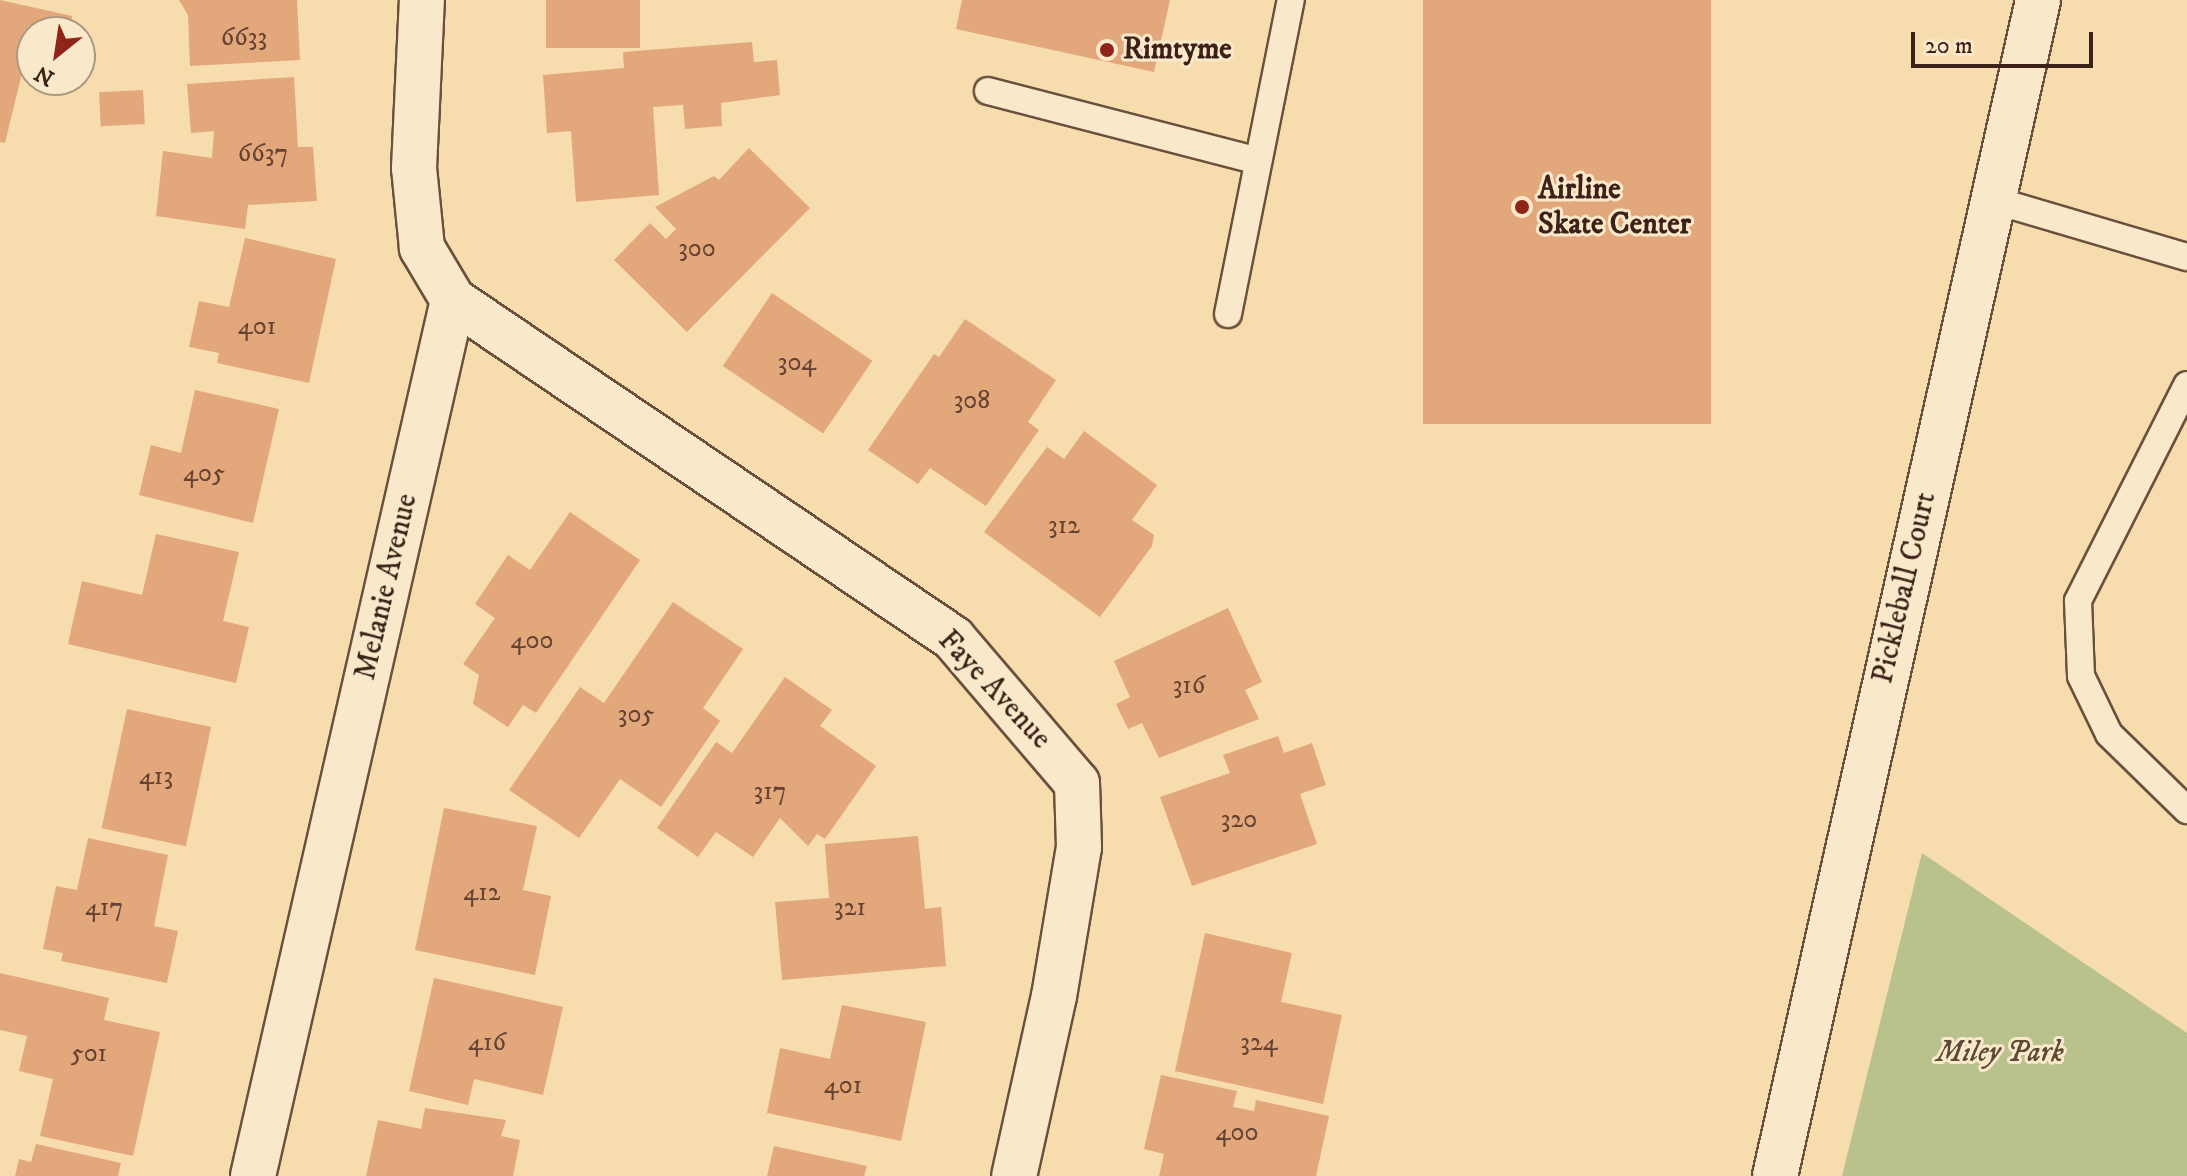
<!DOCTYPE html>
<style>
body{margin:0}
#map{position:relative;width:2187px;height:1176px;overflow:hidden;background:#f7dcad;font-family:"IM FELL DW Pica",serif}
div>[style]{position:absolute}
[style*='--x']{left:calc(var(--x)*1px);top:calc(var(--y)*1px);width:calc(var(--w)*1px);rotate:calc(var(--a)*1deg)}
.green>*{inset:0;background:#b9c18c}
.building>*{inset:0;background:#e3a77c;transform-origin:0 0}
.roads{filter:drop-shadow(2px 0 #6a503d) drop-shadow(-2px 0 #6a503d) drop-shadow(0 2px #6a503d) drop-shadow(0 -2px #6a503d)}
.lane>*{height:26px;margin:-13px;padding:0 13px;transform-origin:13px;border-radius:13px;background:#fae8ca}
.street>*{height:44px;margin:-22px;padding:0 22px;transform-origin:22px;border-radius:22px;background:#fae8ca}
.dots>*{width:22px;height:22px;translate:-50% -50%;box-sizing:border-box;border:4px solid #fae8ca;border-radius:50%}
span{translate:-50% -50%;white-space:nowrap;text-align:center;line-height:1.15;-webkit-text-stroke:6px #fae8ca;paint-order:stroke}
.number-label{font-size:26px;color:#654231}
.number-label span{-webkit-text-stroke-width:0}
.poi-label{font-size:30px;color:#3b2118;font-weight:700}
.left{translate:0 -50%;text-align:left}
.street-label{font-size:30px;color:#3b2118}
.park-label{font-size:30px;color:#5a4935;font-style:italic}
.north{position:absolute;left:16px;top:16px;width:80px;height:80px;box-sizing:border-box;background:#fae8ca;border:2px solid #ae9883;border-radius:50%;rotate:210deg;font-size:22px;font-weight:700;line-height:32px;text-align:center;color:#3b2118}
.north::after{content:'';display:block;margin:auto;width:28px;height:36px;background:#8f2418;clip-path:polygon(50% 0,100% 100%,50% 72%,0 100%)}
.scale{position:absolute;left:1911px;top:32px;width:182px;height:36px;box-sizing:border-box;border:4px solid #3b2118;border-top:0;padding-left:10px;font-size:24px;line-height:28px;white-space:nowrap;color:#3b2118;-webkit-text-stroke:6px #fae8ca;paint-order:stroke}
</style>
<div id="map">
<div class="green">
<div style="clip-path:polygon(1922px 853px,2187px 1033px,2187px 1176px,1842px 1176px)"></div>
</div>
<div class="building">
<div style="clip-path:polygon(0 0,72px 16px,69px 32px,32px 32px,5px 143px,0 142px)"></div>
<div style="clip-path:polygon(179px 0,297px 0,300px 60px,190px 66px,188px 15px)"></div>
<div style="left:546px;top:0;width:94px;height:48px"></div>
<div style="clip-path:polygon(962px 0,1170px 0,1154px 72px,956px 29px)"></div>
<div style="left:1423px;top:0;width:288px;height:424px"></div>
<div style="clip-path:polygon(752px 42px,754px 62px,777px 60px,780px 95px,721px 103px,722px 126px,685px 129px,683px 105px,653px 107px,659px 195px,576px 202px,571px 131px,547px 133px,543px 75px,624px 68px,623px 52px)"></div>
<div style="clip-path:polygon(294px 77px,298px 147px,313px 147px,317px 201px,248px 205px,245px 229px,156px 216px,163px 151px,212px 158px,214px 131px,191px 133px,187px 84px)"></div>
<div style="left:143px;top:90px;width:34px;height:44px;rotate:87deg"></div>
<div style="clip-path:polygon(749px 148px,810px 208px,687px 332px,614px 260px,650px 223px,666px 239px,676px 229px,655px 207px,714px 176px,719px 180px)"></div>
<div style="clip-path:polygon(245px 238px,336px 259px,309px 383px,217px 363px,219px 353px,189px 347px,199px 301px,229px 307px)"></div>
<div style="left:772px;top:293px;width:121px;height:88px;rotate:34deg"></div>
<div style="clip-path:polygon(965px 319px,1056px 380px,1028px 422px,1039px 430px,986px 506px,930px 468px,918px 484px,868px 450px,934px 354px,939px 357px)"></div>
<div style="clip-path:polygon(195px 390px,279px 409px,253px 523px,139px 495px,151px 445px,181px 453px)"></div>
<div style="clip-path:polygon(1084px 431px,1157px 485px,1132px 520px,1154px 535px,1152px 546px,1100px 617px,984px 532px,1047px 447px,1064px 459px)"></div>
<div style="clip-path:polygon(570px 512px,640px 560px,536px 713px,523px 705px,508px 727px,473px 704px,479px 675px,463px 664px,495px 618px,475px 604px,508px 555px,530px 570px)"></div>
<div style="clip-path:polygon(156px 534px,239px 552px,223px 621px,249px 627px,236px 683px,68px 644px,82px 581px,142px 595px)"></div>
<div style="clip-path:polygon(673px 602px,743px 649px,703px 708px,720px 721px,661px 807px,620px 779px,579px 838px,509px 790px,580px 687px,604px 703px)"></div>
<div style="clip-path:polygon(1228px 608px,1262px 682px,1245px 690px,1259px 719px,1159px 758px,1142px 723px,1128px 729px,1116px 704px,1130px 697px,1114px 661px)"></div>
<div style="clip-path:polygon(785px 677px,832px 710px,820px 726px,876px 766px,825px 839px,817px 834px,808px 846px,780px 818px,753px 857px,716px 832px,698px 857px,657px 828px,716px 742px,732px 753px)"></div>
<div style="left:127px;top:709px;width:86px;height:122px;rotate:12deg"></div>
<div style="clip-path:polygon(1278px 736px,1284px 753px,1312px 743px,1326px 785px,1300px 794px,1317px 844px,1192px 886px,1160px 797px,1230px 773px,1223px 755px)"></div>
<div style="clip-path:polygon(444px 808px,537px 826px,523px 890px,551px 896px,535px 975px,415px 950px)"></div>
<div style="clip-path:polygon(918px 836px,925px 909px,941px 907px,946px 966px,782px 980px,775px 902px,829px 898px,825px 844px)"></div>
<div style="clip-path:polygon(88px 838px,168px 855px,154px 926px,178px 931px,167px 983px,61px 961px,63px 953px,43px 949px,56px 886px,77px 890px)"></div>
<div style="clip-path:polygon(1205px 933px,1292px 953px,1281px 1002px,1342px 1015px,1323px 1104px,1175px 1071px)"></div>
<div style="clip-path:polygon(0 973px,109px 998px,104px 1020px,160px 1032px,133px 1156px,40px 1136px,53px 1079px,19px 1071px,27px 1036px,0 1030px)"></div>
<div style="clip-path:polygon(434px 978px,563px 1007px,543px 1095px,474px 1079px,468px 1105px,409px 1091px)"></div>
<div style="clip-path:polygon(842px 1005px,926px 1022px,901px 1141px,767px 1113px,780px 1048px,830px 1059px)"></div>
<div style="clip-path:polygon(1161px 1075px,1237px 1091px,1233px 1107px,1254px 1111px,1256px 1100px,1329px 1116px,1316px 1176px,1159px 1176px,1164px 1154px,1144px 1149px)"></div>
<div style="clip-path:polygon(425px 1108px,506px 1120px,501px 1136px,520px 1140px,513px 1176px,366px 1176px,378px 1120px,421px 1129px)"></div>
<div style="clip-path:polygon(36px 1144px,121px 1163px,118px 1176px,15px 1176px,19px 1159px,31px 1162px)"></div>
<div style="clip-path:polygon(774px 1146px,867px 1166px,864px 1176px,767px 1176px)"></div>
</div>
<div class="roads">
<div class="lane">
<div style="--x:988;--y:91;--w:279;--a:14.5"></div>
<div style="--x:1993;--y:200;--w:202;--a:16.4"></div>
<div style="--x:1228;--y:314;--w:320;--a:-78.7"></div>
<div style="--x:2187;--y:385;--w:242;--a:116.8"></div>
<div style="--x:2078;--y:601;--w:75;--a:87.7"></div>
<div style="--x:2081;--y:676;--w:64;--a:64.2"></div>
<div style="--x:2109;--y:734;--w:109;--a:44.3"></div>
</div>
<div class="street">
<div style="--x:453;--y:300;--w:604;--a:34.06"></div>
<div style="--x:953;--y:638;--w:191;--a:49.5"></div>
<div style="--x:1077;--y:783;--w:64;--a:88.2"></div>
<div style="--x:1079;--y:847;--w:151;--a:99.5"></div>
<div style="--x:1054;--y:996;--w:184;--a:102.5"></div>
<div style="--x:253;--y:1176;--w:899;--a:-77.14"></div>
<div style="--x:453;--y:300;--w:61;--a:-120.8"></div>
<div style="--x:422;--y:248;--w:80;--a:-95.7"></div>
<div style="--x:414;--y:168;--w:168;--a:-87.3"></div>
<div style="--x:1775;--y:1176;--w:1205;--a:-77.39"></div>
</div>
</div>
<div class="dots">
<div style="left:1107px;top:50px;background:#8f2418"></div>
<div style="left:1522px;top:207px;background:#8f2418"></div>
</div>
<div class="number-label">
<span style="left:244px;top:38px">6633</span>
<span style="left:263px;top:154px">6637</span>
<span style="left:697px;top:249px">300</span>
<span style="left:257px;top:327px">401</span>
<span style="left:797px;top:363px">304</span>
<span style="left:972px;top:401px">308</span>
<span style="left:204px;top:474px">405</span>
<span style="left:1064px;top:526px">312</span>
<span style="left:532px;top:641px">400</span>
<span style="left:1189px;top:686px">316</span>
<span style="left:636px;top:715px">305</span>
<span style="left:156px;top:777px">413</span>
<span style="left:770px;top:792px">317</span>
<span style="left:1239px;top:820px">320</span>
<span style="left:482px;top:893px">412</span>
<span style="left:104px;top:908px">417</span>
<span style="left:850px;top:908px">321</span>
<span style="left:487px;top:1043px">416</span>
<span style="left:1259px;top:1043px">324</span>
<span style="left:89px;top:1054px">501</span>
<span style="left:843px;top:1086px">401</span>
<span style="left:1237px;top:1133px">400</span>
</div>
<div class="poi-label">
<span class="left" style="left:1123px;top:50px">Rimtyme</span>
<span class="left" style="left:1538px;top:207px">Airline<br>Skate Center</span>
</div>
<div class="street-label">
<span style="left:387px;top:587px;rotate:-77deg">Melanie Avenue</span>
<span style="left:1905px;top:588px;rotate:-77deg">Pickleball Court</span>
<span style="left:994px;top:690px;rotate:47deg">Faye Avenue</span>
</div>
<div class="park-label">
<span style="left:2000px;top:1053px">Miley Park</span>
</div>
<div class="north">N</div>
<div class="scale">20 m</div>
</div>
